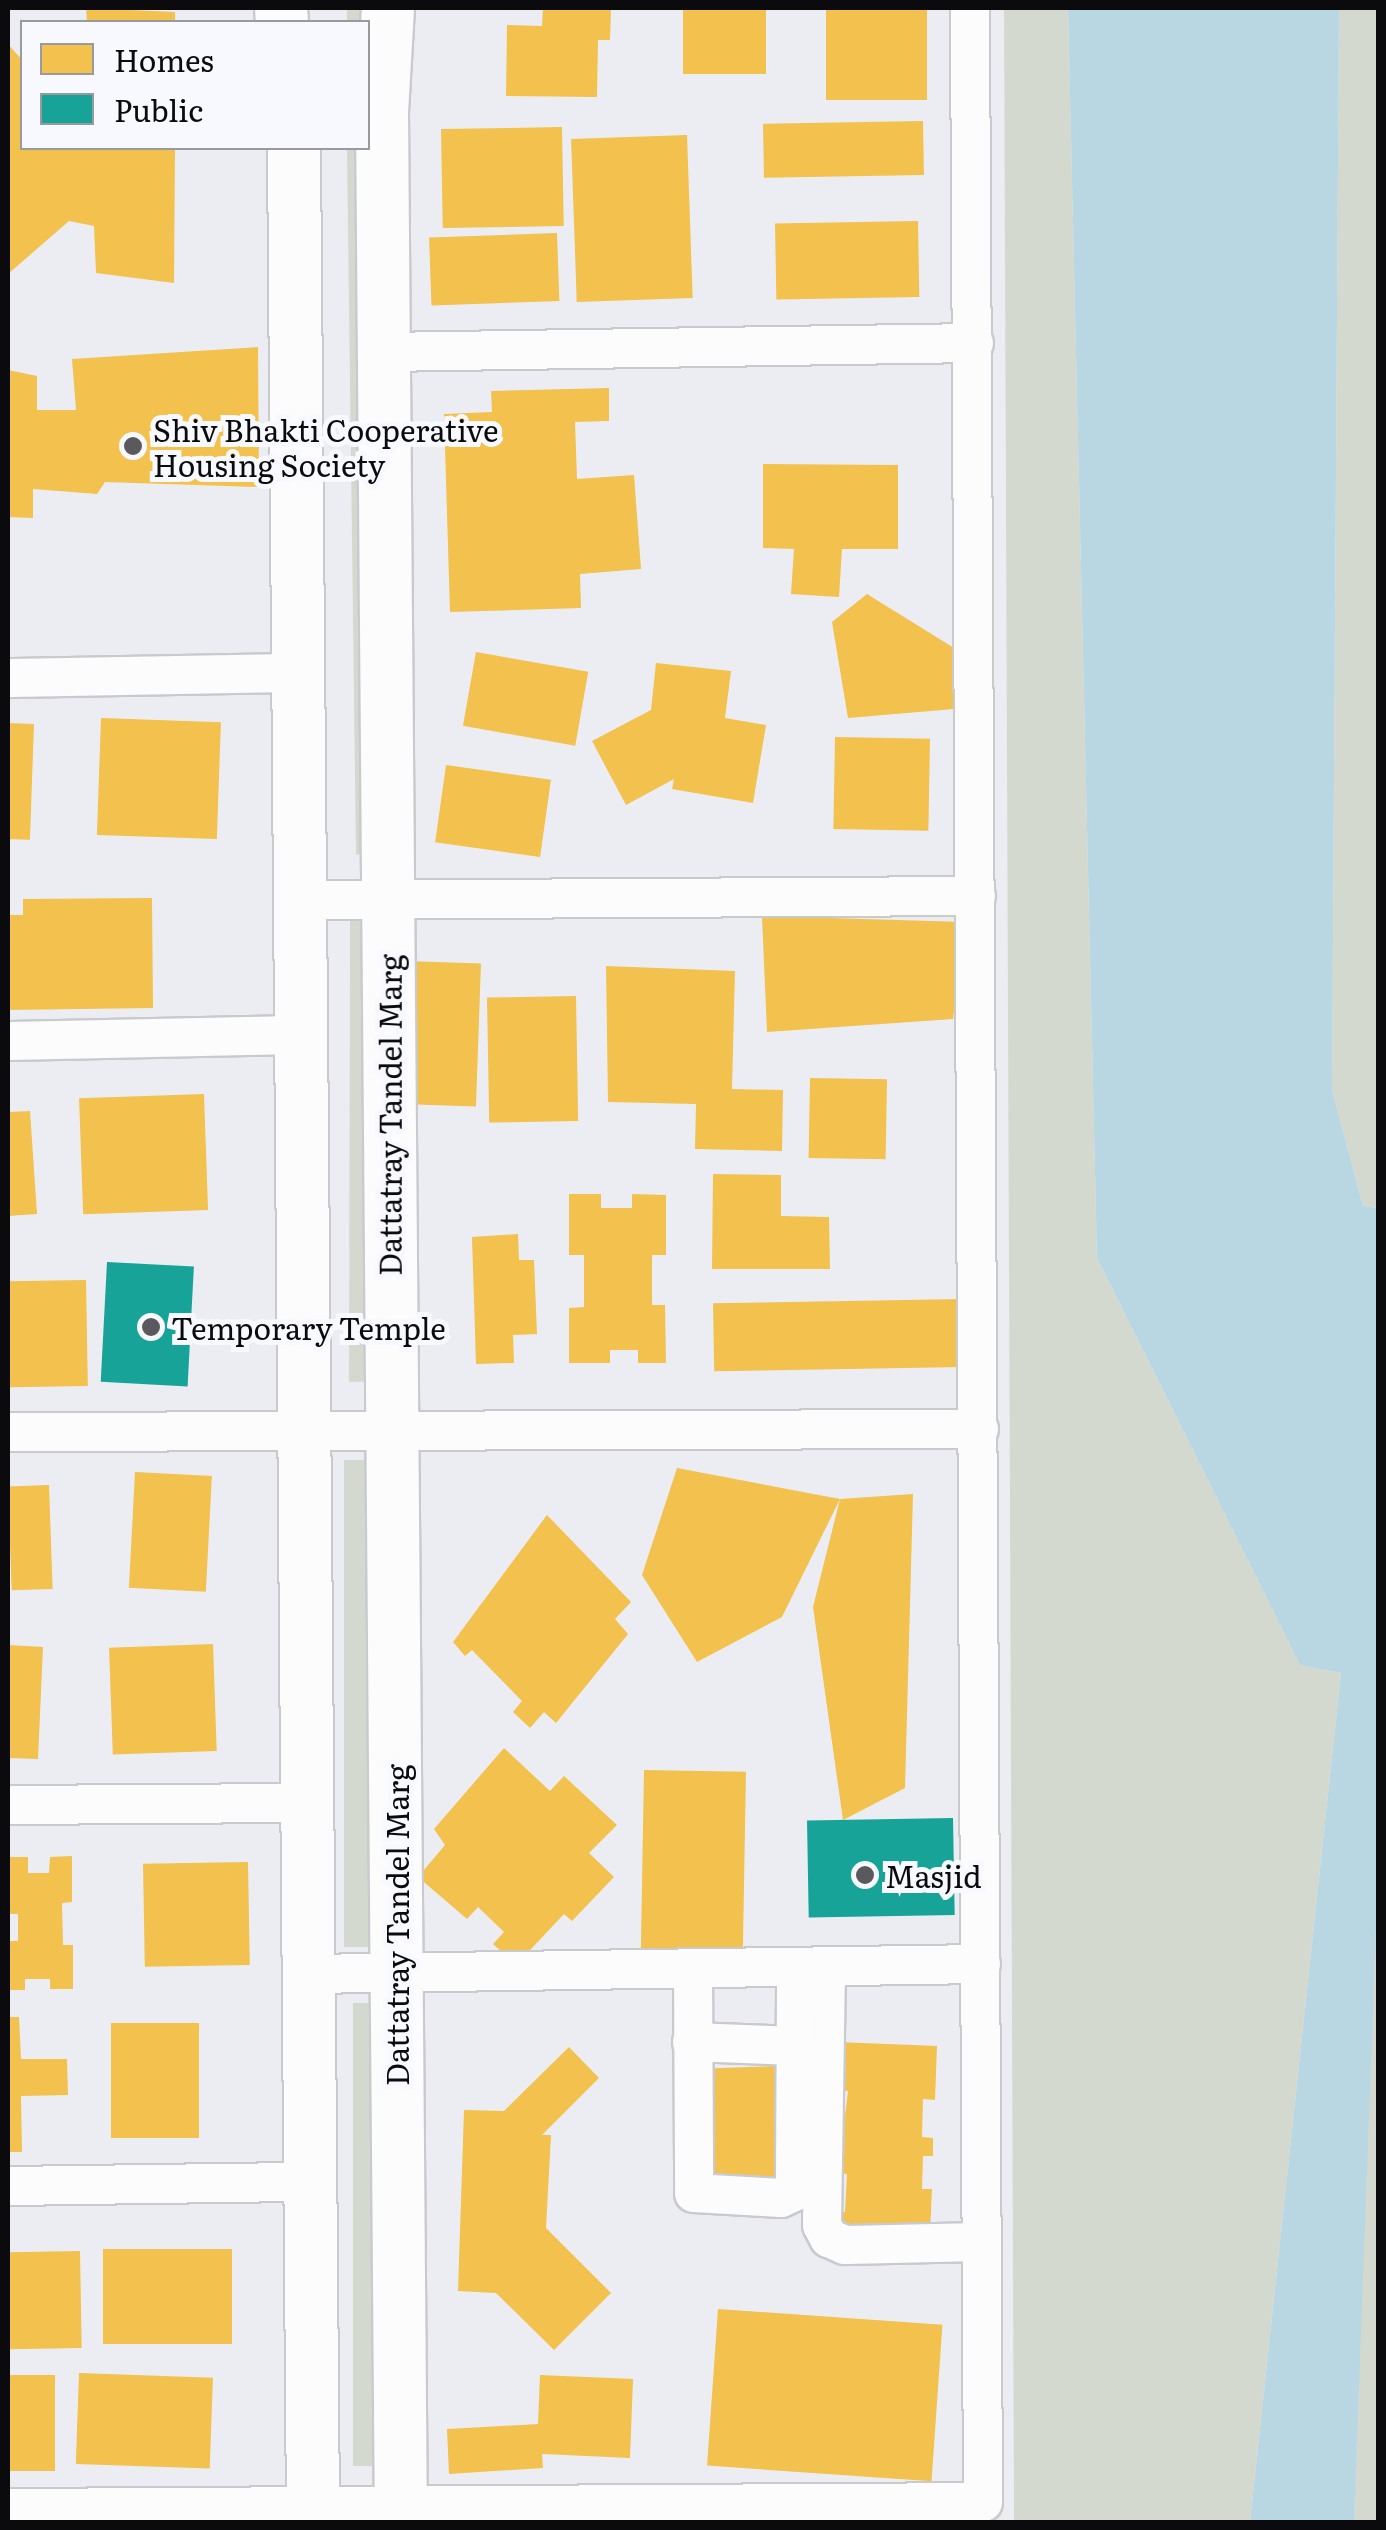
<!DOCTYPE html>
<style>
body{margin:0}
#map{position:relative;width:1386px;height:2530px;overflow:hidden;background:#ecedf2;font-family:Literata,serif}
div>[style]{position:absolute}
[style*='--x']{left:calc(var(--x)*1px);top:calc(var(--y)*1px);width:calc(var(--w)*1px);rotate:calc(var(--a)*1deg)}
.green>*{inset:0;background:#d3d9ce;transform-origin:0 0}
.water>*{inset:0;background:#b9d7e3}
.homes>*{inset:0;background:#f2c14e;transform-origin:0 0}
.public>*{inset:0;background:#17a398;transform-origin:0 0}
.roads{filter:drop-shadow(2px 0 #c9cace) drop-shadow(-2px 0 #c9cace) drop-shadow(0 2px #c9cace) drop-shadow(0 -2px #c9cace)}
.minor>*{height:38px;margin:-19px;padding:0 19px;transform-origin:19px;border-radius:19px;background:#fcfcfd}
.secondary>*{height:52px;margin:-26px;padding:0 26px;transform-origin:26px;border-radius:26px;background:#fcfcfd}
.dots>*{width:28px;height:28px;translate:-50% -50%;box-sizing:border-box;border:5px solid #f8f9fe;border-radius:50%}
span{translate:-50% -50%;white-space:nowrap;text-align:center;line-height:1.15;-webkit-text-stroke:10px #f8f9fe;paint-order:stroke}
.poi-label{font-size:30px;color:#0b0b0e}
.left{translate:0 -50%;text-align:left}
.street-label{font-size:30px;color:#0b0b0e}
.frame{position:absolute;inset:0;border:10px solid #0b0b0e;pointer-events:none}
.legend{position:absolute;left:20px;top:20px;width:350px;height:130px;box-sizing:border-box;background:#f8f9fe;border:2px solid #999a9e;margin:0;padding:12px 18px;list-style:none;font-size:30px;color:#0b0b0e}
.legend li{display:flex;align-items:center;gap:20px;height:50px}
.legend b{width:50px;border:2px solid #999a9e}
</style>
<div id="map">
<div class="green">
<div style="clip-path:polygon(347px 8px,368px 8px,372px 852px,356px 855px,347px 148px,368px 148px,368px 22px,347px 22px)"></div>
<div style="clip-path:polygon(1004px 8px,1068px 8px,1097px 1258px,1300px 1665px,1341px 1673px,1250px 2522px,1014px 2522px)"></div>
<div style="clip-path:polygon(1339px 8px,1378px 8px,1378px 1208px,1363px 1206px,1332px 1090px)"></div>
<div style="clip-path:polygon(350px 919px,372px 922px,379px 1381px,349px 1382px)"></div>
<div style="left:376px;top:1460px;width:487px;height:32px;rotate:90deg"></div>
<div style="clip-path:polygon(1378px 1875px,1378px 2522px,1354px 2522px,1362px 2251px)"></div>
<div style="left:353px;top:2003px;width:27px;height:463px"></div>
</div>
<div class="water">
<div style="clip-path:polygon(1068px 8px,1339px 8px,1332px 1090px,1363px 1206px,1378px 1208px,1378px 1875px,1354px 2522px,1250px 2522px,1341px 1673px,1300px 1665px,1097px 1258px)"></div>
</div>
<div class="homes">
<div style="clip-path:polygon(86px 8px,175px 12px,175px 22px,87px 22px)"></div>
<div style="clip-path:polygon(543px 8px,611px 8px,610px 40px,598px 40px,597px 97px,506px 96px,507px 25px,542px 26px)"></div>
<div style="left:683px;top:8px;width:83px;height:66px"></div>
<div style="left:826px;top:8px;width:101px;height:92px"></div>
<div style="clip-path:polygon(8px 44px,22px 60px,22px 148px,175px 148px,174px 283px,96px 273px,94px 226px,69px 221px,8px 274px)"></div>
<div style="left:923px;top:121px;width:54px;height:160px;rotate:89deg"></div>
<div style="left:562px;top:127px;width:99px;height:121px;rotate:89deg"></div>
<div style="left:687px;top:135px;width:163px;height:116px;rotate:88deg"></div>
<div style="left:918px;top:221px;width:76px;height:143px;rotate:89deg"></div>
<div style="left:557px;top:233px;width:68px;height:128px;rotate:88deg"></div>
<div style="clip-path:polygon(258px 347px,259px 487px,105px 482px,97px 494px,33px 489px,33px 518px,8px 517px,8px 370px,37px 376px,37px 410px,76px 410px,72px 359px)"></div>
<div style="clip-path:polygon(609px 388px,609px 421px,575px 422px,577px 479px,634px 475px,641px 569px,580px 574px,581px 608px,450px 612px,444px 414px,492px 412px,491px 391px)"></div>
<div style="clip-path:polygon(763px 464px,898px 465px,898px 549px,842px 549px,839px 597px,791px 594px,794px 549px,763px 548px)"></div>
<div style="clip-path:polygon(867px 594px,954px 648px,954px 709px,848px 718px,832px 622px)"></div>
<div style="left:476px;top:652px;width:114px;height:75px;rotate:10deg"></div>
<div style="clip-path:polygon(656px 663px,731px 671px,725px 718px,766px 725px,753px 803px,672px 789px,674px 779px,626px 805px,592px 741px,651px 710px)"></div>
<div style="left:101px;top:718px;width:120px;height:117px;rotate:2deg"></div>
<div style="left:8px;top:723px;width:26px;height:116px;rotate:2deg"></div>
<div style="left:835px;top:737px;width:95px;height:92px;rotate:1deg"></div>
<div style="left:446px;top:765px;width:106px;height:78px;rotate:8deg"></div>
<div style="clip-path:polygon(152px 898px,153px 1008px,8px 1010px,8px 915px,23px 915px,23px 899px)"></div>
<div style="clip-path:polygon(762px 916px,965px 922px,953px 1019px,767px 1032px)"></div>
<div style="left:406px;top:961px;width:75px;height:143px;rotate:2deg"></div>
<div style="clip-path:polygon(606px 966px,735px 971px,732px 1089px,783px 1090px,782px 1151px,695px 1149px,696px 1104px,608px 1102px)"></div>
<div style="left:576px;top:996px;width:125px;height:89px;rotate:89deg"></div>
<div style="left:810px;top:1078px;width:77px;height:80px;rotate:1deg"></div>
<div style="left:204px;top:1094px;width:116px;height:125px;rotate:88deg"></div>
<div style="clip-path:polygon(30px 1111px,37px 1214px,8px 1216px,8px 1112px)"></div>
<div style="clip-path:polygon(713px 1174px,781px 1175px,781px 1216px,829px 1217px,830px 1269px,712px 1269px)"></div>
<div style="clip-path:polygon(569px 1194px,601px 1194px,601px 1208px,632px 1208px,632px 1194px,666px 1195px,666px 1255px,652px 1255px,652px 1305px,665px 1305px,666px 1363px,638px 1363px,638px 1350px,610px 1350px,610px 1363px,569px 1363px,569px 1308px,584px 1307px,584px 1255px,569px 1255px)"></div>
<div style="clip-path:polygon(518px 1234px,519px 1260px,534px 1260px,537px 1334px,513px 1335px,514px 1363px,476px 1364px,472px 1237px)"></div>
<div style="left:86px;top:1280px;width:106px;height:78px;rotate:89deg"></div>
<div style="left:961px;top:1299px;width:68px;height:248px;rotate:89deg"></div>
<div style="clip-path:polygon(677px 1468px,840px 1499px,913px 1494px,905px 1788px,843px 1820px,813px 1607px,840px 1499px,782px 1617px,697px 1662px,642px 1575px)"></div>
<div style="left:135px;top:1472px;width:77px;height:116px;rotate:3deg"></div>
<div style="left:49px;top:1485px;width:104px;height:41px;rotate:88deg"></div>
<div style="clip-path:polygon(547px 1515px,631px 1602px,615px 1619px,628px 1634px,556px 1723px,544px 1712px,530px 1728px,513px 1712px,522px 1701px,472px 1650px,465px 1656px,453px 1642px)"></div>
<div style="left:213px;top:1644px;width:107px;height:104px;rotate:88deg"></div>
<div style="clip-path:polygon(8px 1645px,43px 1647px,38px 1759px,8px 1758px)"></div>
<div style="clip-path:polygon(504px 1748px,550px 1791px,564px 1776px,617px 1825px,589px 1853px,614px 1877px,572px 1921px,564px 1914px,516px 1965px,493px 1944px,504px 1932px,478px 1907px,467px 1919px,418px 1877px,445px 1845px,434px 1829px)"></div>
<div style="left:644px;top:1770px;width:102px;height:185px;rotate:1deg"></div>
<div style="clip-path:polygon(72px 1856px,72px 1902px,62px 1903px,63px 1945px,73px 1945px,73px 1989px,50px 1989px,50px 1979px,25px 1979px,25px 1990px,8px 1990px,8px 1941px,18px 1941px,18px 1914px,8px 1914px,8px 1857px,28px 1857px,28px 1873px,49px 1873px,50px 1857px)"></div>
<div style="left:248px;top:1862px;width:103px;height:105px;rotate:89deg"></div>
<div style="clip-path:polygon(8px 2017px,19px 2017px,21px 2059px,67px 2059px,68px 2095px,21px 2096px,22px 2152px,8px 2152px)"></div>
<div style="left:111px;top:2023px;width:88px;height:115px"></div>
<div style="clip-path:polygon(837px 2042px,937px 2046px,935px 2100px,923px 2099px,922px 2137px,933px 2138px,933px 2156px,923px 2156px,922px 2189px,932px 2189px,930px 2232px,836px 2228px,837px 2212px,845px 2212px,847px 2174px,838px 2173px,848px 2091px,836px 2090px)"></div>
<div style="clip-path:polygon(569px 2047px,599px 2078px,542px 2135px,551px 2135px,546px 2228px,611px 2293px,554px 2350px,496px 2293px,458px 2291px,464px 2110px,504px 2111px)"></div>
<div style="left:777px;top:2066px;width:118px;height:78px;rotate:88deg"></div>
<div style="left:103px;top:2249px;width:129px;height:95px"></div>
<div style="left:80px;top:2251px;width:97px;height:72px;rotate:89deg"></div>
<div style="left:718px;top:2309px;width:225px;height:157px;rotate:4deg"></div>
<div style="left:79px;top:2373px;width:134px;height:91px;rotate:2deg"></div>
<div style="left:8px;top:2375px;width:47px;height:96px"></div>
<div style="clip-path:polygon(540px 2375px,633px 2379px,630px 2458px,542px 2454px,543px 2468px,449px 2474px,447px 2429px,538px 2424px)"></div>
</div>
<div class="public">
<div style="left:107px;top:1262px;width:87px;height:120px;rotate:3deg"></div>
<div style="left:953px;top:1818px;width:97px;height:146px;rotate:89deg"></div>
</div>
<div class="roads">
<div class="minor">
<div style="--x:383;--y:352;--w:591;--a:-0.87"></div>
<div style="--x:8;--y:678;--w:290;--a:-1"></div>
<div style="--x:300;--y:900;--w:676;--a:-0.34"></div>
<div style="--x:8;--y:1041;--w:293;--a:-1.2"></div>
<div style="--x:8;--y:1432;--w:971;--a:-0.18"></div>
<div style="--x:8;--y:1805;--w:299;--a:-0.4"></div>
<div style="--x:826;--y:1970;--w:255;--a:90.9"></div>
<div style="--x:822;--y:2225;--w:15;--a:62"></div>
<div style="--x:829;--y:2238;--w:17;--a:24"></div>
<div style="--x:845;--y:2245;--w:137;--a:-1.3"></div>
<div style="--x:693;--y:1971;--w:222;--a:89.7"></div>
<div style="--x:694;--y:2193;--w:87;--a:3.3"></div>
<div style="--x:781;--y:2198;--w:14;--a:-25"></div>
<div style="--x:794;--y:2192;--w:13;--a:-86"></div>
<div style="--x:795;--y:2179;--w:210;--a:-89.7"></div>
<div style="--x:308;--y:1974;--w:673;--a:-0.85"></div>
<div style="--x:692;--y:2042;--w:104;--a:2.2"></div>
<div style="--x:8;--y:2186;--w:302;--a:-0.8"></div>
<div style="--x:8;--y:2508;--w:975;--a:-0.35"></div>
<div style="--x:983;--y:2502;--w:2494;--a:-90.3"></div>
</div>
<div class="secondary">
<div style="--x:281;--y:8;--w:14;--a:86"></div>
<div style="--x:388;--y:8;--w:105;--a:93.3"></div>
<div style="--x:382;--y:113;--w:2409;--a:89.55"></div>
<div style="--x:294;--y:148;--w:2374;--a:89.54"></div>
</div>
</div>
<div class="dots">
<div style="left:133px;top:446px;background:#5a5a5e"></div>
<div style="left:151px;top:1327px;background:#5a5a5e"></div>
<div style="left:865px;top:1875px;background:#5a5a5e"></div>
</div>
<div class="poi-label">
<span class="left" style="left:153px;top:446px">Shiv Bhakti Cooperative<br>Housing Society</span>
<span class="left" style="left:171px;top:1327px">Temporary Temple</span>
<span class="left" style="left:885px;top:1875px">Masjid</span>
</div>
<div class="street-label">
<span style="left:389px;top:1115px;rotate:-90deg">Dattatray Tandel Marg</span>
<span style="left:396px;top:1925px;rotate:-90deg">Dattatray Tandel Marg</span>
</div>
<div class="frame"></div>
<ul class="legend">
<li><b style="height:28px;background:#f2c14e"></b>Homes</li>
<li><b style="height:28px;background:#17a398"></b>Public</li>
</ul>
</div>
